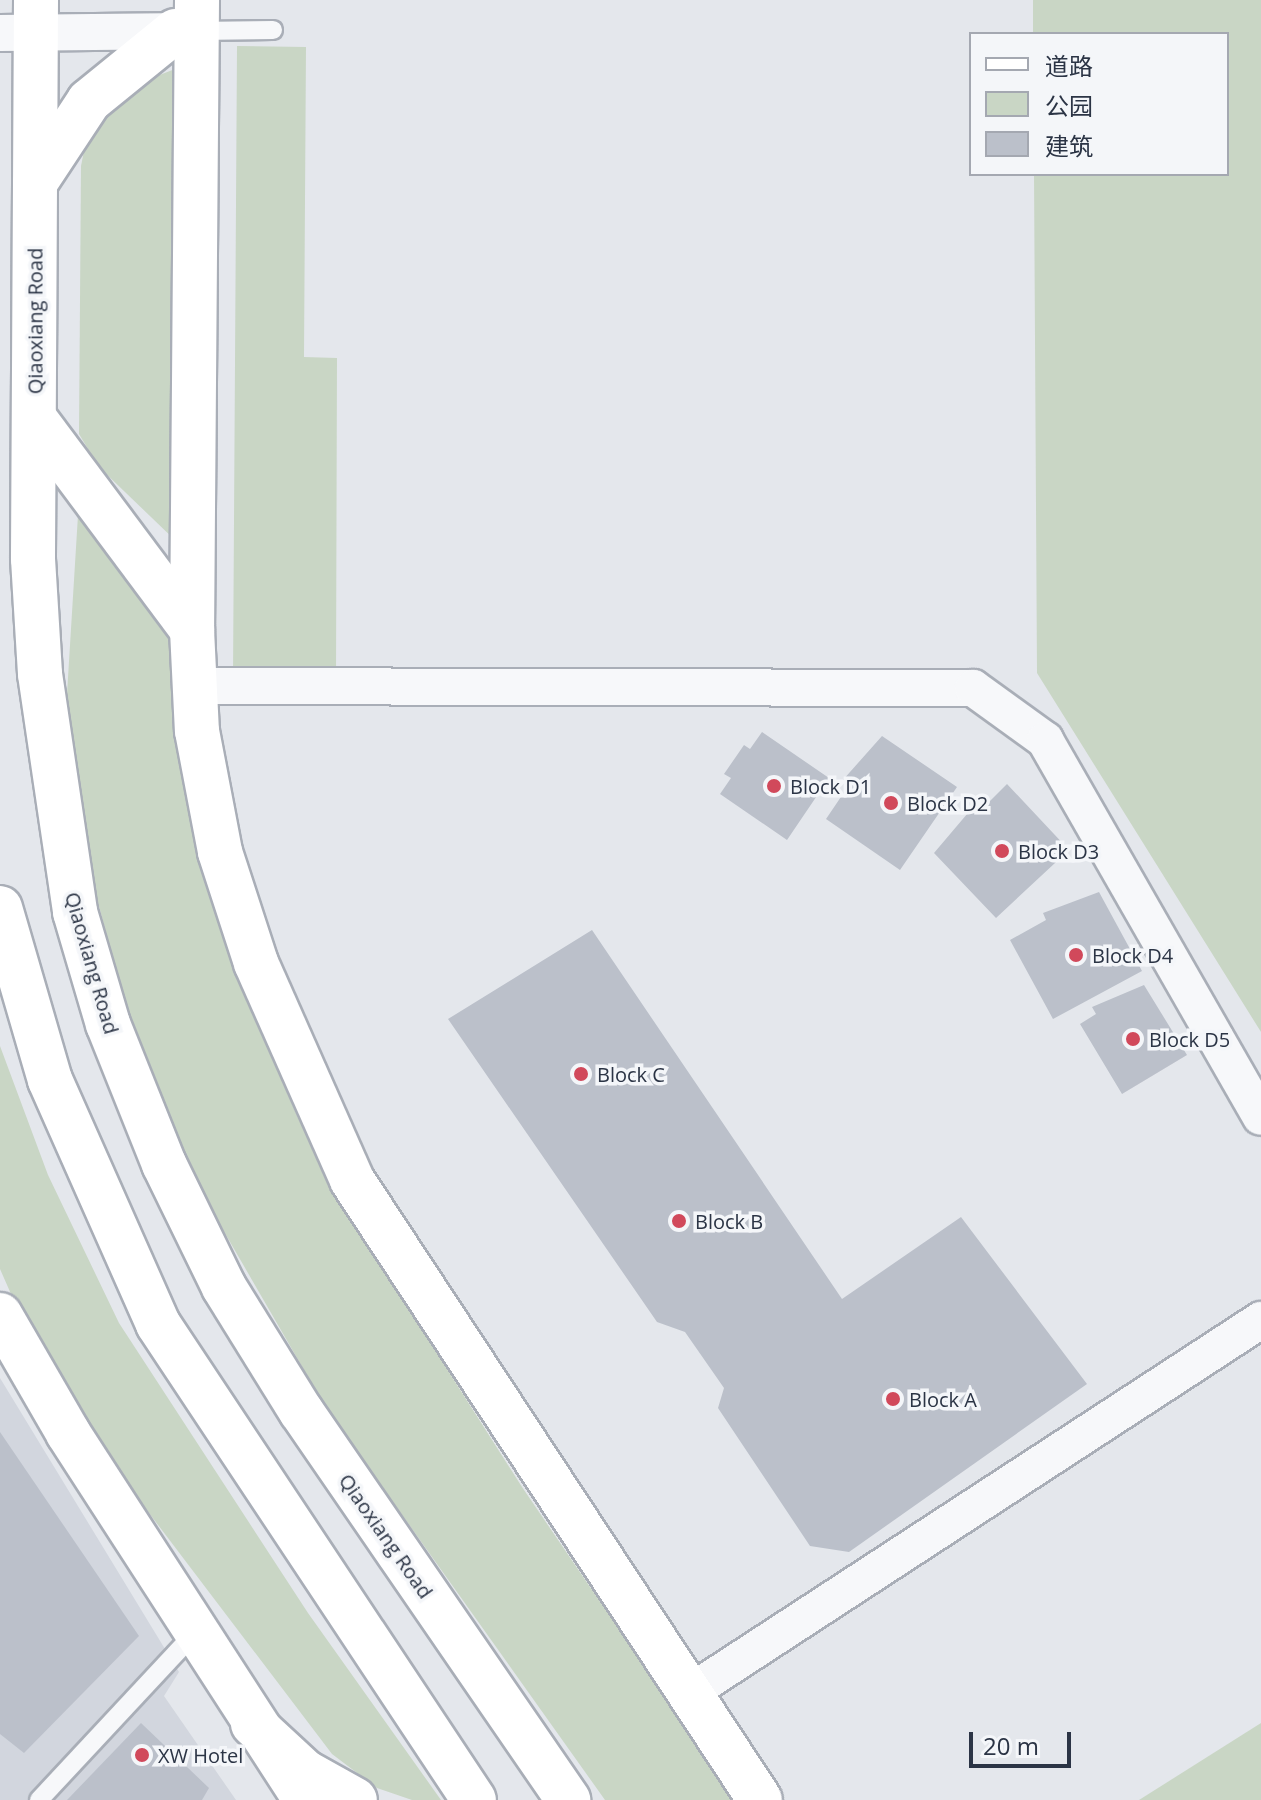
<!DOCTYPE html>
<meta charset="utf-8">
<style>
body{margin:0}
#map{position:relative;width:1261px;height:1800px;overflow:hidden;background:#e4e7ec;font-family:"Open Sans","Noto Sans SC",sans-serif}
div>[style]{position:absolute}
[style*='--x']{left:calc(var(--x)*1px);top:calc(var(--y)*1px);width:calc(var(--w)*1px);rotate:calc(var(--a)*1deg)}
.built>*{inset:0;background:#d2d6de}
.green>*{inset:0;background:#c9d6c5}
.building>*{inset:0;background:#bbc0ca}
.roads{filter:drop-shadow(2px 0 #a9aeb7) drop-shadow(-2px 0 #a9aeb7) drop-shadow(0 2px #a9aeb7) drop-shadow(0 -2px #a9aeb7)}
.service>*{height:18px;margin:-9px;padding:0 9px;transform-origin:9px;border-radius:9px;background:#f7f8fa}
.minor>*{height:36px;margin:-18px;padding:0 18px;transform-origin:18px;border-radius:18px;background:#f7f8fa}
.secondary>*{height:44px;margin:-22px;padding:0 22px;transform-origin:22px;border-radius:22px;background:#fff}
.primary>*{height:44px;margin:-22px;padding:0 22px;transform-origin:22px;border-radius:22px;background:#fff}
.dots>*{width:22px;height:22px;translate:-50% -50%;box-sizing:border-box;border:4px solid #f4f6f9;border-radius:50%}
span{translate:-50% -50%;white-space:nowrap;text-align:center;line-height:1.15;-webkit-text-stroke:7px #f4f6f9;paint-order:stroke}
.street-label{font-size:20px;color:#2b3445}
.poi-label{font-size:20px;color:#2b3445}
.left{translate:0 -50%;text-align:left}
.legend{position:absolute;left:969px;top:32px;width:260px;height:144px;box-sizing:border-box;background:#f4f6f9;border:2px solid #a4a8b1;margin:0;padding:10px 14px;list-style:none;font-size:24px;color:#2b3445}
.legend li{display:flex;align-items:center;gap:16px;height:40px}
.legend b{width:40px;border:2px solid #a4a8b1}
.scale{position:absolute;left:969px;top:1732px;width:102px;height:36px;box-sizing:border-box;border:4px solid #2b3445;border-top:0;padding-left:10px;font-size:24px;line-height:28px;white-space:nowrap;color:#2b3445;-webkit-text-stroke:6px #f4f6f9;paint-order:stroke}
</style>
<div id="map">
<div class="built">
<div style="clip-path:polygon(0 1378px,179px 1672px,164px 1696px,236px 1800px,0 1800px)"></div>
</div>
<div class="green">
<div style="clip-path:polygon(1033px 0,1261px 0,1261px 1032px,1037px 673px,1034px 174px,1227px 174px,1227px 34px,1033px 34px)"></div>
<div style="clip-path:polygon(237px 46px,306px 47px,304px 357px,337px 358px,336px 678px,233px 677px)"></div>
<div style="clip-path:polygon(175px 69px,178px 543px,99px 467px,79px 434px,81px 166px,87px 136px,99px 118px,152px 78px)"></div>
<div style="clip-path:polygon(86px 512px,180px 640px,245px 988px,297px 1116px,363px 1237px,522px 1487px,735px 1800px,605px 1800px,326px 1408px,200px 1190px,135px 1039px,91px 877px,66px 710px,78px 515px)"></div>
<div style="clip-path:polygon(0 1046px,48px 1175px,119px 1323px,308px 1613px,441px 1800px,412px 1800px,377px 1788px,332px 1754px,108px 1459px,22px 1319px,0 1269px)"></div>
<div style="clip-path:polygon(1261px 1723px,1261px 1800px,1139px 1800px)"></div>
</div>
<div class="building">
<div style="clip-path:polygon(762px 732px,829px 778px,787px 840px,720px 794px,731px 778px,724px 774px,744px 745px,750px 749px)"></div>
<div style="clip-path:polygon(882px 736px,957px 787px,900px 870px,826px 819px,849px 785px,842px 781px)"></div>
<div style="clip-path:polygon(1007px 784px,1069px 850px,996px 918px,934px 853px,984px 794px,990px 801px)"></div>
<div style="clip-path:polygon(1099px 892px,1142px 971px,1053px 1019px,1010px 940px,1046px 920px,1043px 913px)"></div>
<div style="clip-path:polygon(592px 930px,842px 1299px,961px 1217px,1087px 1384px,849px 1552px,810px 1546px,718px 1408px,724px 1388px,685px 1332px,657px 1322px,448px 1019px)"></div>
<div style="clip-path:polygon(1144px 985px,1187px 1055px,1122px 1094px,1080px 1024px,1096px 1014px,1092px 1007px)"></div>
<div style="clip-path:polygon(0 1432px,139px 1636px,24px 1753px,0 1734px)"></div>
<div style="clip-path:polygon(141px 1723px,209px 1788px,202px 1800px,67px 1800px)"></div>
</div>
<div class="roads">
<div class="service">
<div style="--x:197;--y:31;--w:76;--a:-0.8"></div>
<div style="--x:39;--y:1800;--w:229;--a:-47"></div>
</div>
<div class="minor">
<div style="--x:0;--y:33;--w:188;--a:-0.6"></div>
<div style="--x:195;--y:686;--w:778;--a:0.15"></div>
<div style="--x:973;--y:688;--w:89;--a:35.8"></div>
<div style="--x:1045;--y:740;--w:434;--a:60.2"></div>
<div style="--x:689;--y:1693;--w:683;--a:-33.11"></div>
</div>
<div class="secondary">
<div style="--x:197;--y:0;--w:630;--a:90.45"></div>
<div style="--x:192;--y:630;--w:101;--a:87.2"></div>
<div style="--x:197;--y:731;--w:123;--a:79.2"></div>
<div style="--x:220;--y:852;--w:117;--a:72"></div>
<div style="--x:256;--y:963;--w:237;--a:66.1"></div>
<div style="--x:352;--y:1180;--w:742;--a:56.65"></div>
<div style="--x:0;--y:1315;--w:136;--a:60"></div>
<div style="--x:68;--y:1433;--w:437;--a:57.1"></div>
</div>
<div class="primary">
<div style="--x:36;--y:0;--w:559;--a:90.31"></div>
<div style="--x:33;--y:559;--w:115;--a:86.5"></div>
<div style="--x:40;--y:674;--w:241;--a:81.6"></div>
<div style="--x:75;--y:912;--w:117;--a:73.6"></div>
<div style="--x:108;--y:1024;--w:151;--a:68.2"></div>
<div style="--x:164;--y:1164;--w:137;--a:64"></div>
<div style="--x:224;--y:1287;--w:146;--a:58.2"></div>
<div style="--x:301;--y:1411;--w:472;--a:55.5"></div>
<div style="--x:35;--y:183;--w:98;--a:-56.6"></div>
<div style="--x:89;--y:101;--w:111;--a:-39.1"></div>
<div style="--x:35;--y:419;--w:263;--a:53.3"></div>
<div style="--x:0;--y:908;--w:179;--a:73.8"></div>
<div style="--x:50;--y:1080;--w:267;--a:66.1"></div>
<div style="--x:158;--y:1324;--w:571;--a:56.42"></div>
<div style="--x:253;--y:1724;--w:71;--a:42.7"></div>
<div style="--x:305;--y:1772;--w:57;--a:29.2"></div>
</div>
</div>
<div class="dots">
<div style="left:774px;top:786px;background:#d1495b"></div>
<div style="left:891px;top:803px;background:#d1495b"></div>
<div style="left:1002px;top:851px;background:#d1495b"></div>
<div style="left:1076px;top:955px;background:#d1495b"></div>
<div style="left:1133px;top:1039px;background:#d1495b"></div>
<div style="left:581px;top:1074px;background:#d1495b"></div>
<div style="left:679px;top:1221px;background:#d1495b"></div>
<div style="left:893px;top:1399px;background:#d1495b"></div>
<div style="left:142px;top:1755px;background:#d1495b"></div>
</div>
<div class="street-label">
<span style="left:35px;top:321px;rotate:-90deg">Qiaoxiang Road</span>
<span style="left:92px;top:963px;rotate:74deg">Qiaoxiang Road</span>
<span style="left:386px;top:1536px;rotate:55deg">Qiaoxiang Road</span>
</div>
<div class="poi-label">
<span class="left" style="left:790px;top:786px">Block D1</span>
<span class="left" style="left:907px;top:803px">Block D2</span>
<span class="left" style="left:1018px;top:851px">Block D3</span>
<span class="left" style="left:1092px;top:955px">Block D4</span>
<span class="left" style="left:1149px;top:1039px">Block D5</span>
<span class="left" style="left:597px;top:1074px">Block C</span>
<span class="left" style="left:695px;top:1221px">Block B</span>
<span class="left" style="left:909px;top:1399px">Block A</span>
<span class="left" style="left:158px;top:1755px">XW Hotel</span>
</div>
<ul class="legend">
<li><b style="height:10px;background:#fff"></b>道路</li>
<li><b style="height:22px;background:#c9d6c5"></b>公园</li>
<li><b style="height:22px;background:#bbc0ca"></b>建筑</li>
</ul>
<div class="scale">20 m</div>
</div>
